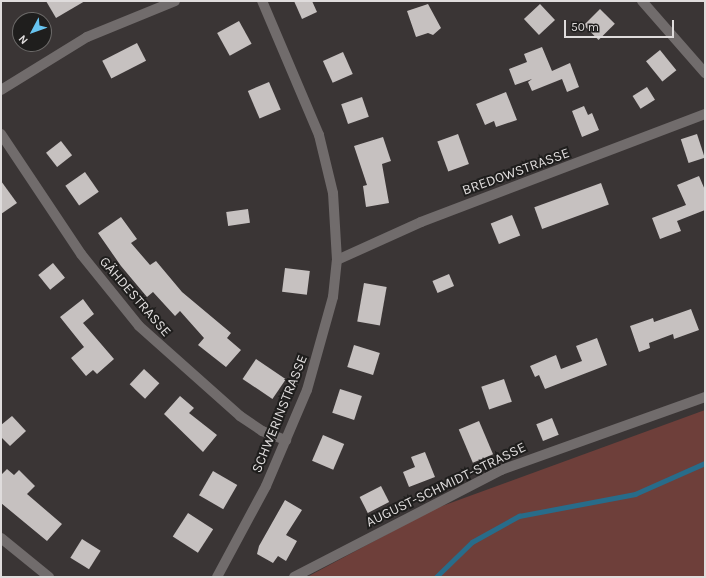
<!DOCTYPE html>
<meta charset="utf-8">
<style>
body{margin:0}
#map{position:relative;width:706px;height:578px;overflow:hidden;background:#3a3535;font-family:Karla,sans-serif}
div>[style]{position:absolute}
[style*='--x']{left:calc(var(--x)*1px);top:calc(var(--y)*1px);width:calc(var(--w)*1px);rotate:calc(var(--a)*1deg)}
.green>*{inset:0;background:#6e3f3a}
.stream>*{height:4.5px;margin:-2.25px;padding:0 2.25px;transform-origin:2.25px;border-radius:2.25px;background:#286c8a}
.building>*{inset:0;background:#c6c1c0;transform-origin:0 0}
.minor>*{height:10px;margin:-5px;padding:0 5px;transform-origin:5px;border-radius:5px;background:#716c6c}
span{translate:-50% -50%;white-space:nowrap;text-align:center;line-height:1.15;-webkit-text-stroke:4px #1f1e1d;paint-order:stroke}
.street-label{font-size:14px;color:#dfdcdc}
.frame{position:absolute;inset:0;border:2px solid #dfdcdc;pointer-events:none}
.north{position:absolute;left:12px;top:12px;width:40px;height:40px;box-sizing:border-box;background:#1f1e1d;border:1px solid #6c6a69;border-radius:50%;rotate:229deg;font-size:11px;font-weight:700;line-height:16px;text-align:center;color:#dfdcdc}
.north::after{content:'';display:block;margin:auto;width:14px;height:18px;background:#67c4f0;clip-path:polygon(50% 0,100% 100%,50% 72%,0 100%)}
.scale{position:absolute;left:564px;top:20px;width:110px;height:18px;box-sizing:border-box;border:2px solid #dfdcdc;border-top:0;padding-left:5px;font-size:12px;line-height:14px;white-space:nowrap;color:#dfdcdc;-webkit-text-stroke:3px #1f1e1d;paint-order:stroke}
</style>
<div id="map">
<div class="green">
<div style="clip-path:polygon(705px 410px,705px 577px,307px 577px,434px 509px)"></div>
</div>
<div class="stream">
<div style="--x:436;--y:577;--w:50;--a:-44.2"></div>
<div style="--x:472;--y:542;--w:54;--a:-29"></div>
<div style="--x:519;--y:516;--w:118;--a:-10.7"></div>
<div style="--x:635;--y:494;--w:77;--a:-23.9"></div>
</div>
<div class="building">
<div style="clip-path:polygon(46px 1px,85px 1px,56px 18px)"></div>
<div style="clip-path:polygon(294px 1px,312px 1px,317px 12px,302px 19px)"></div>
<div style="clip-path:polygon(428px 4px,441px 28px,433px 35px,428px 33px,416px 37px,407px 11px)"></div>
<div style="left:540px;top:4px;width:22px;height:22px;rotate:47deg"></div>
<div style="left:600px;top:9px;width:21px;height:23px;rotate:45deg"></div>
<div style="left:239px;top:21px;width:26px;height:25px;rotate:61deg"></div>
<div style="left:137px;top:43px;width:20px;height:39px;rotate:63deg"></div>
<div style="clip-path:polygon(542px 47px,552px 71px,570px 63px,579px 87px,567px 92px,562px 79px,532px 91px,528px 82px,532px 79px,515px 85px,509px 69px,527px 62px,524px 54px)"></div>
<div style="left:660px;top:50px;width:26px;height:18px;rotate:51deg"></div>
<div style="left:343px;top:52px;width:24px;height:22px;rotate:66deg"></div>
<div style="left:269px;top:82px;width:30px;height:23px;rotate:67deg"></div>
<div style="left:647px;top:87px;width:15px;height:17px;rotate:58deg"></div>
<div style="clip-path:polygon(506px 92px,517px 120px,496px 127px,494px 121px,485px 125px,476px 104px)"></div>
<div style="left:362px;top:97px;width:21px;height:22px;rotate:71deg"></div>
<div style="clip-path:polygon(584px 106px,588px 115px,592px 113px,599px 130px,582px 137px,572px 111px)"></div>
<div style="left:458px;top:134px;width:32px;height:22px;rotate:70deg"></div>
<div style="left:697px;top:134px;width:25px;height:17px;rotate:72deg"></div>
<div style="clip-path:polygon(383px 137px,391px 161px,382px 164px,389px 203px,366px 207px,363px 186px,367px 185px,354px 146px)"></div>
<div style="left:61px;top:141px;width:18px;height:19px;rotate:52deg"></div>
<div style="left:85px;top:172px;width:24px;height:24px;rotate:55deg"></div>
<div style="clip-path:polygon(699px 176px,705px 190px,705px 210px,677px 221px,681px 231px,660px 239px,652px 218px,686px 205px,677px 185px)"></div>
<div style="clip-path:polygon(1px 181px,17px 203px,1px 214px)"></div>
<div style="left:601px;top:183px;width:23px;height:71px;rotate:70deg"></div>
<div style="left:248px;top:209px;width:14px;height:22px;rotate:82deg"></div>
<div style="left:512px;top:215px;width:22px;height:23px;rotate:68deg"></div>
<div style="clip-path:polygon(121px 217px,137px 239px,131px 243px,150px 265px,156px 261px,182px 292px,231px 333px,227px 338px,241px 350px,226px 367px,198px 345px,204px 338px,180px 311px,175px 316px,153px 292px,147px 297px,121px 266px,98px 233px)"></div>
<div style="left:53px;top:263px;width:19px;height:19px;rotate:51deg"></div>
<div style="left:285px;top:268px;width:25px;height:24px;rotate:7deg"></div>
<div style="left:449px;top:274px;width:13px;height:18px;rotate:67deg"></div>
<div style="left:364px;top:283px;width:23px;height:39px;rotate:10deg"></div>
<div style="clip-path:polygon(83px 299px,94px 314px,83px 323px,114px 359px,97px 374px,93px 370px,86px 376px,71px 358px,84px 347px,60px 317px)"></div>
<div style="clip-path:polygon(691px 309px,699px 330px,674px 339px,673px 334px,649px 343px,650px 348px,639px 352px,630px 326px,653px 318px,654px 322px)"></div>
<div style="clip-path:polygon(597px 338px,607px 365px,545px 389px,539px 375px,535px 377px,530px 366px,556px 355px,561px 369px,582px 361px,576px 346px)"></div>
<div style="left:354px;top:345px;width:27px;height:23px;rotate:17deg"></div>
<div style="left:256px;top:359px;width:36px;height:24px;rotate:34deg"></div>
<div style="left:144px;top:369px;width:21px;height:21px;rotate:43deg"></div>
<div style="left:504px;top:379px;width:24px;height:24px;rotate:71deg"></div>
<div style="left:340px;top:389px;width:23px;height:25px;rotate:18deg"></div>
<div style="clip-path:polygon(180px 396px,194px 408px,189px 413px,217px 435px,203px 452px,164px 414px)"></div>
<div style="clip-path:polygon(12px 416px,26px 431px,10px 446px,1px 437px,1px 425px)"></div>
<div style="left:552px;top:418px;width:18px;height:17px;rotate:68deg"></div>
<div style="left:479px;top:421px;width:36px;height:22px;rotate:67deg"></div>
<div style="left:323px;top:435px;width:23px;height:28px;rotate:23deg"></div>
<div style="clip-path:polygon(425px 452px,435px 477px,409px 487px,403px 472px,415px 467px,411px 457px)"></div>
<div style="clip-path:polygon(7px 469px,14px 475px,19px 470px,35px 486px,27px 494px,62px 524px,47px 541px,1px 503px,1px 475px)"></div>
<div style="left:213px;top:471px;width:28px;height:28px;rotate:30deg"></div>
<div style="left:381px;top:486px;width:18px;height:24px;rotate:63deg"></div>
<div style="clip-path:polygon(285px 500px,302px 510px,286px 535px,297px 541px,286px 561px,278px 556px,273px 563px,257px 554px,259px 546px)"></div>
<div style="left:188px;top:513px;width:30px;height:28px;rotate:33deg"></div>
<div style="left:82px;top:539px;width:22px;height:22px;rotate:32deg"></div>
</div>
<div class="minor">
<div style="--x:642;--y:1;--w:96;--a:48.8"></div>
<div style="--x:1;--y:90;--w:101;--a:-31.6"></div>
<div style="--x:87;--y:37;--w:95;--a:-22.2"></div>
<div style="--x:1;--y:134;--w:144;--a:56.3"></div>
<div style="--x:81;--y:254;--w:92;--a:51.1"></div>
<div style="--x:139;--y:326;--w:135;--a:41.7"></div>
<div style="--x:240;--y:416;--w:27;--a:34"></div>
<div style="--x:262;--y:431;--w:26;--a:21"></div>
<div style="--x:337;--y:260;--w:92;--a:-24.3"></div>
<div style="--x:421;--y:222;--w:304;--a:-20.8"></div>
<div style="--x:1;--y:538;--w:62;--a:39.1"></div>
<div style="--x:217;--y:577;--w:103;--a:-61.7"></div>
<div style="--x:266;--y:486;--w:104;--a:-66.9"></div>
<div style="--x:307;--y:390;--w:97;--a:-74.4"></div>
<div style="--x:333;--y:297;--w:37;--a:-84"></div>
<div style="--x:337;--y:260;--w:67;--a:-93.4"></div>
<div style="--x:333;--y:193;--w:60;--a:-103.6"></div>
<div style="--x:319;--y:135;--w:146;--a:-113"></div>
<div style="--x:294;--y:577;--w:233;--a:-27.3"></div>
<div style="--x:501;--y:470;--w:217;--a:-19.7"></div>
</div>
<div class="street-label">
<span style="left:516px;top:172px;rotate:-20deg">BREDOWSTRASSE</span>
<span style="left:135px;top:297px;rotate:49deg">GÄHDESTRASSE</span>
<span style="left:280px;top:414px;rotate:-68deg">SCHWERINSTRASSE</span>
<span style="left:446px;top:485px;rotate:-26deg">AUGUST-SCHMIDT-STRASSE</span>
</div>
<div class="frame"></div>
<div class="north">N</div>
<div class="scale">50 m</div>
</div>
